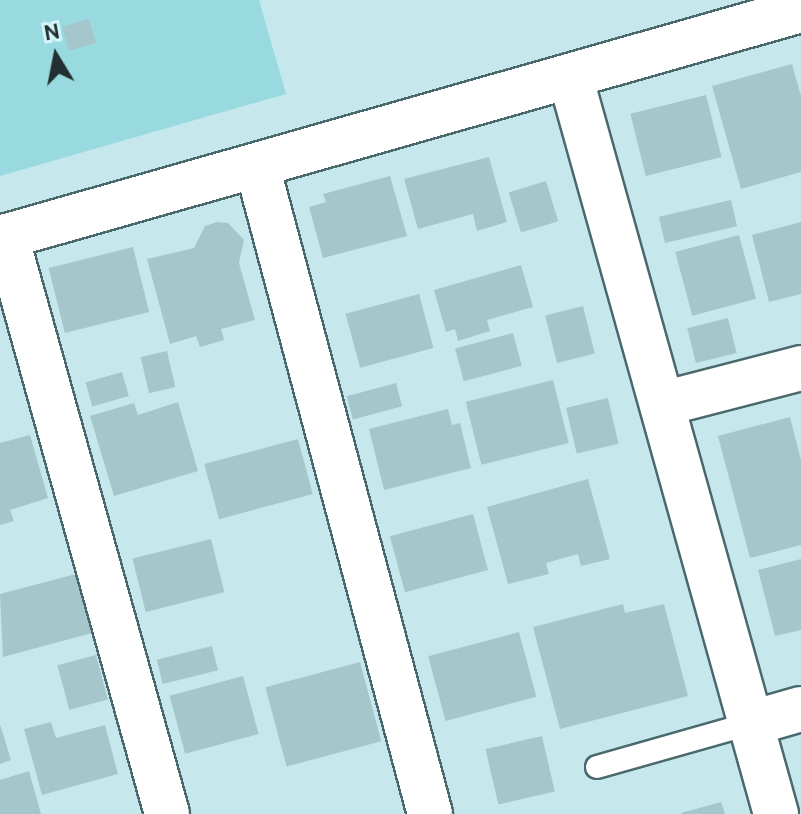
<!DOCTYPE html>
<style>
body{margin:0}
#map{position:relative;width:801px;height:814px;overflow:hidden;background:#c6e8ec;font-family:Cabin,sans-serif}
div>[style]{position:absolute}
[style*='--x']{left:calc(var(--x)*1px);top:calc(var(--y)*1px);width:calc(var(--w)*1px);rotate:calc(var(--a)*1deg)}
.green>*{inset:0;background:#99d9e0}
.building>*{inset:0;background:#a5c7cb;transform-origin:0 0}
.roads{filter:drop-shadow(2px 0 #4a696d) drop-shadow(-2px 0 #4a696d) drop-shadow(0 2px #4a696d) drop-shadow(0 -2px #4a696d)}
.service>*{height:22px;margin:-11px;padding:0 11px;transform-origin:11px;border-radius:11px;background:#fff}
.minor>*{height:44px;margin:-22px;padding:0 22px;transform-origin:22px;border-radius:22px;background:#fff}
span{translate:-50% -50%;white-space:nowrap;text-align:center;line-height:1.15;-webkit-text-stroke:6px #d3f6fa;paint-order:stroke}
.north{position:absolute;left:16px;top:16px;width:80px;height:80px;-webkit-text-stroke:6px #d3f6fa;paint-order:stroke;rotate:350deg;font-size:22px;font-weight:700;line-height:32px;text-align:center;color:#233032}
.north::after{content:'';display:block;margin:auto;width:28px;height:36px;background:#233032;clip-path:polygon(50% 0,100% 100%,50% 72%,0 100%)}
</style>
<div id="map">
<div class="green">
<div style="clip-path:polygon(0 0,259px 0,286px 94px,0 176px)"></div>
</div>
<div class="building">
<div style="left:89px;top:19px;width:25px;height:28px;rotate:74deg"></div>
<div style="clip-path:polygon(792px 64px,801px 96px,801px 172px,741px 189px,712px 86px)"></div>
<div style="left:706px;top:95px;width:64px;height:78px;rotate:76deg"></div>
<div style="clip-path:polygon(489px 157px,507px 222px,477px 231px,473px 214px,418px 229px,404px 179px)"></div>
<div style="clip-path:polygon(390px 176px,407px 236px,323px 258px,309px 207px,326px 202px,323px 194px)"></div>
<div style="left:546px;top:181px;width:42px;height:39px;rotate:73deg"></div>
<div style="left:731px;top:200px;width:27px;height:74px;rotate:77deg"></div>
<div style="clip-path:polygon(217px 222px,228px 223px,244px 240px,239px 263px,255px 320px,221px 329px,224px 340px,200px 347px,196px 336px,170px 344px,147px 259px,194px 248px,205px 226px)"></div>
<div style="clip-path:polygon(801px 222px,801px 294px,769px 302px,752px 235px)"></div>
<div style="left:739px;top:235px;width:66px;height:66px;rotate:75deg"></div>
<div style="left:133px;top:247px;width:67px;height:87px;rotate:76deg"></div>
<div style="clip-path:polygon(521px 265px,533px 307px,487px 320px,490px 331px,458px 341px,455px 329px,446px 332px,434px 290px)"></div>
<div style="left:419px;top:294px;width:56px;height:76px;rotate:75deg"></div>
<div style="left:583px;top:306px;width:49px;height:39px;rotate:76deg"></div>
<div style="left:728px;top:318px;width:36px;height:42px;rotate:76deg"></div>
<div style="left:513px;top:333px;width:34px;height:60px;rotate:75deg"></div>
<div style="left:167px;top:351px;width:37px;height:27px;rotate:77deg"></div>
<div style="left:122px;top:372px;width:25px;height:38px;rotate:74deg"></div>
<div style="left:553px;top:380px;width:65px;height:90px;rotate:76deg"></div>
<div style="left:396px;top:383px;width:24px;height:51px;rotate:75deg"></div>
<div style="left:608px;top:398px;width:47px;height:43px;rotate:77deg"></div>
<div style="clip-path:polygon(178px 402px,198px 471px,114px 496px,90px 416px,134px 403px,138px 415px)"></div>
<div style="clip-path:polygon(448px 409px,452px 425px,460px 423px,471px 468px,384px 490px,369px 429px)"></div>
<div style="clip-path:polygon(790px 417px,801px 460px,801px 545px,750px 558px,718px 436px)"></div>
<div style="clip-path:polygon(30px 435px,48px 498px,10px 510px,14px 521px,0 525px,0 443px)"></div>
<div style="left:298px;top:439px;width:57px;height:97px;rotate:75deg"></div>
<div style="clip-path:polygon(588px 479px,610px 559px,581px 566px,578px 554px,546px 563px,549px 574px,508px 584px,487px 507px)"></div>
<div style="left:473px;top:514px;width:58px;height:86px;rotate:75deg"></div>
<div style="left:211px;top:539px;width:55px;height:81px;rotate:76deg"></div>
<div style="clip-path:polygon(801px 559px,801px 630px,775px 636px,758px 570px)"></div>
<div style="clip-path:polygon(76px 574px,92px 633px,3px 657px,0 594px)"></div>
<div style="clip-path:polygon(623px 604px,625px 613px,664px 604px,688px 696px,560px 729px,533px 627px)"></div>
<div style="left:519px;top:632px;width:67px;height:94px;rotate:75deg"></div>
<div style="left:212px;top:646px;width:25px;height:57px;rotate:76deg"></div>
<div style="left:96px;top:655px;width:46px;height:40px;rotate:75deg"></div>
<div style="left:360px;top:662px;width:82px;height:98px;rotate:75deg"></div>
<div style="left:243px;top:676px;width:60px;height:76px;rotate:75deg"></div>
<div style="clip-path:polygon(51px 722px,56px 738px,105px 725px,118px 774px,42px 795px,24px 729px)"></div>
<div style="clip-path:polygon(0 724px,11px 760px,0 764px)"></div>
<div style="left:542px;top:736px;width:57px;height:58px;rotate:77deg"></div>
<div style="clip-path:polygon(29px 771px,41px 814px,0 814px,0 780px)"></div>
<div style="clip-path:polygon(721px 802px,725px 814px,682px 814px,681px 813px)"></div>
</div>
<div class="roads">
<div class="service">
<div style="--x:597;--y:767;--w:161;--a:-15.8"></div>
</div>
<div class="minor">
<div style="--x:570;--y:76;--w:766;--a:74.4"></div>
<div style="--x:257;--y:166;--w:671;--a:75.05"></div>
<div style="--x:6;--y:236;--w:600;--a:74.43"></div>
<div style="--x:0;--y:238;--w:833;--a:-15.89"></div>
<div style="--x:662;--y:404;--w:144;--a:-14.5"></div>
<div style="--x:752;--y:723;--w:51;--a:-15.9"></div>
</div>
</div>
<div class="north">N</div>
</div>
